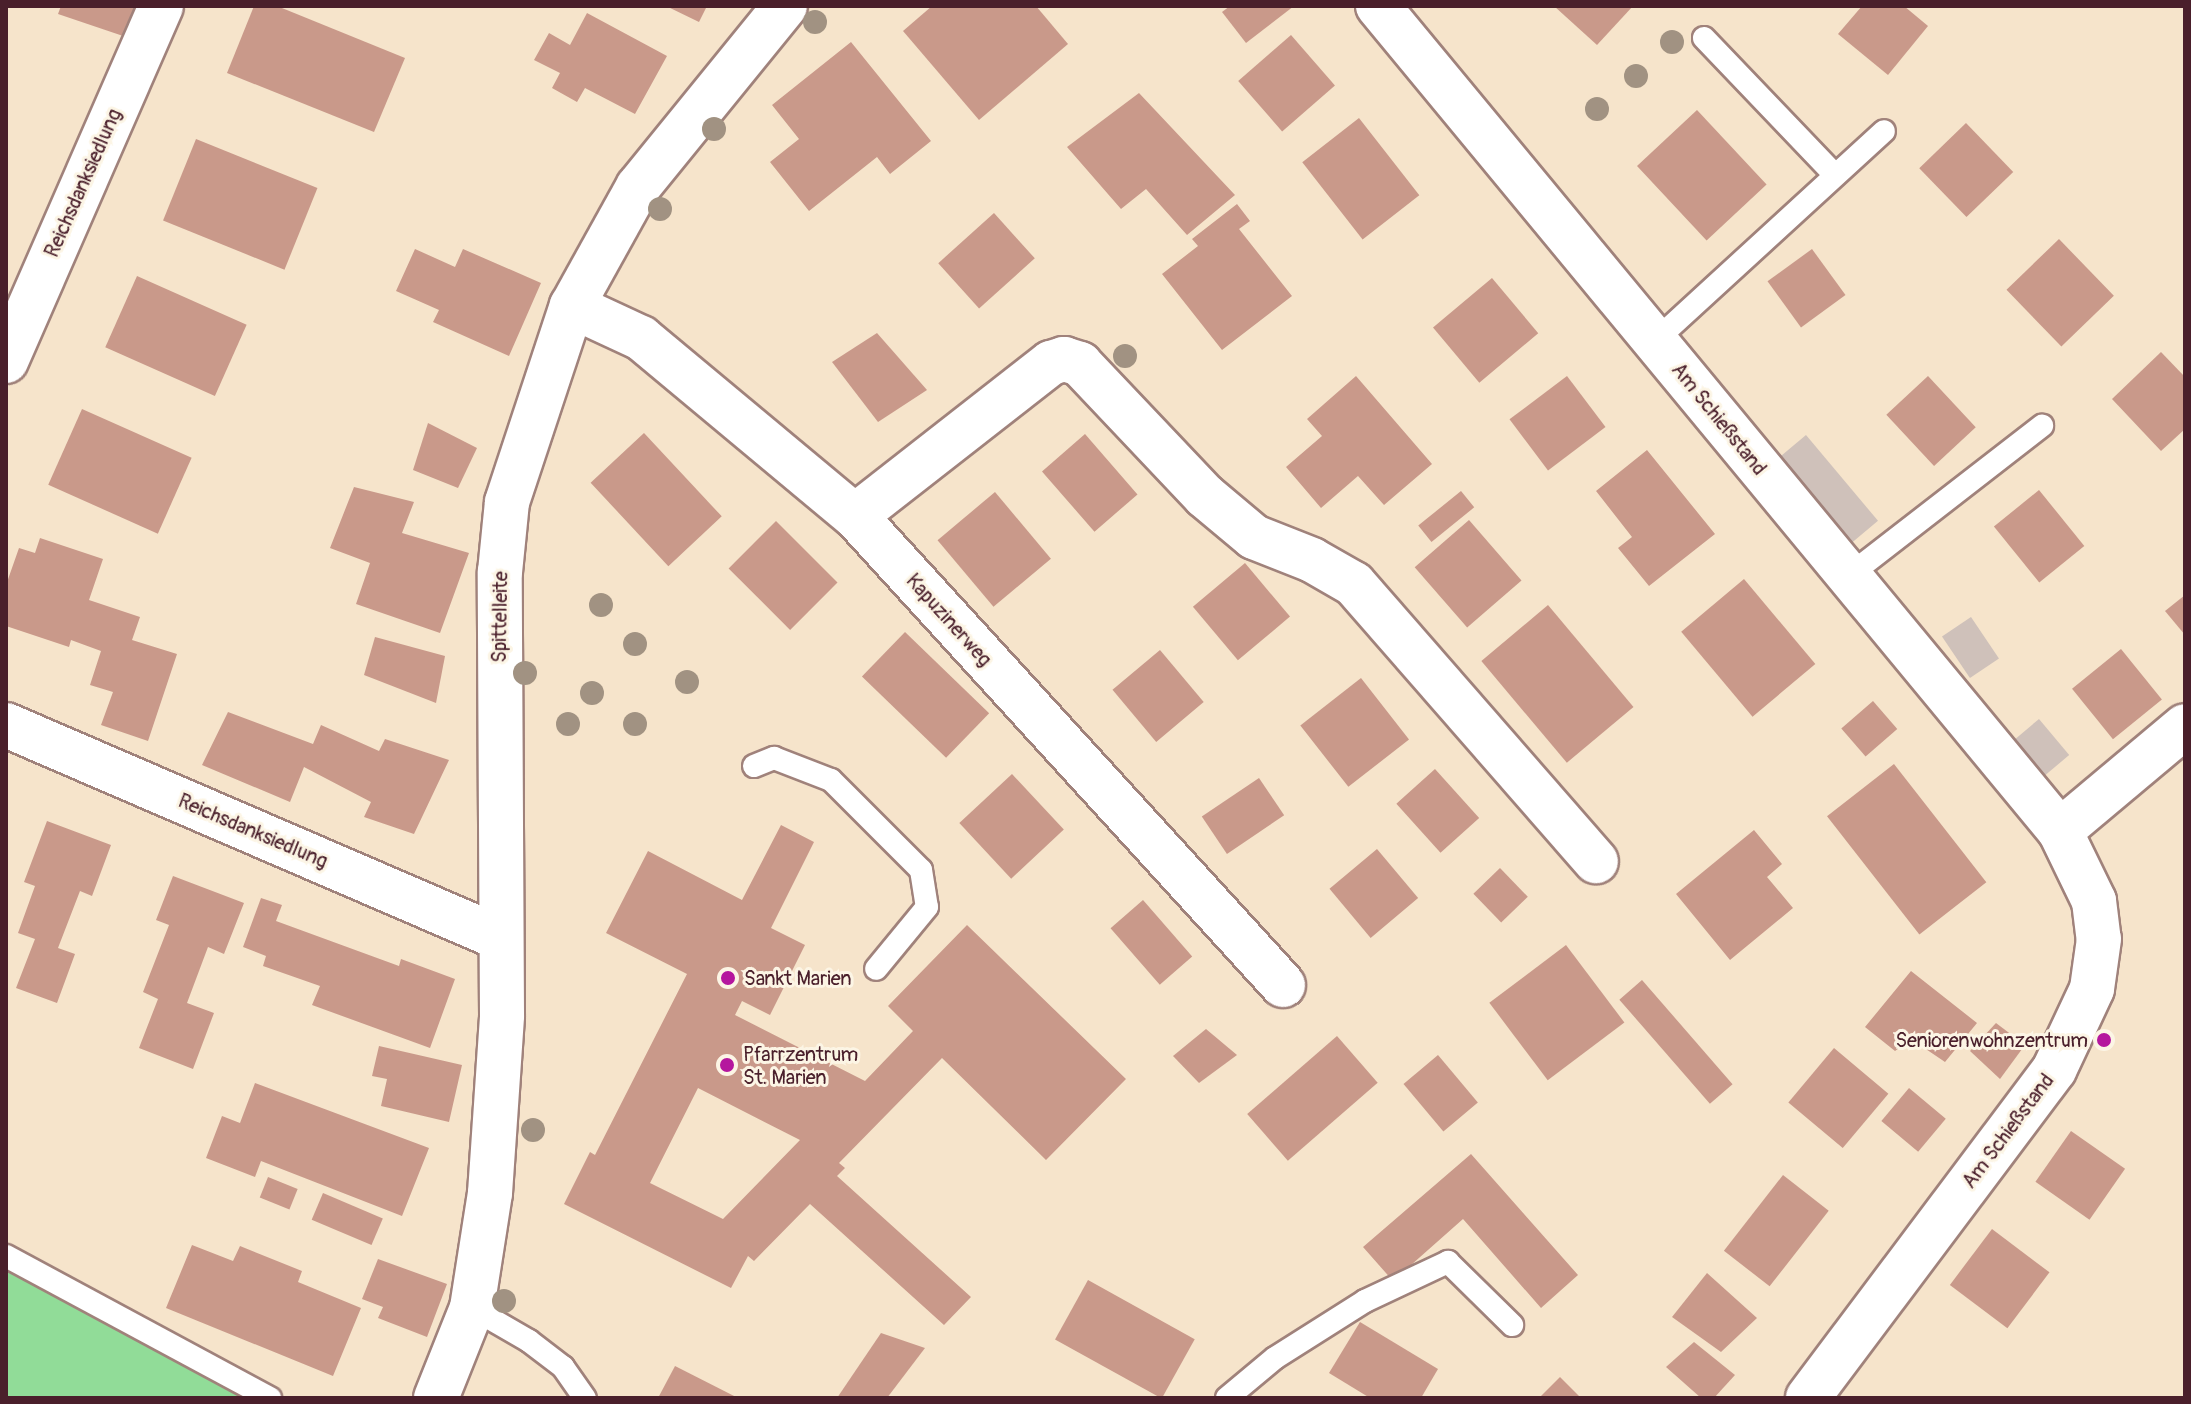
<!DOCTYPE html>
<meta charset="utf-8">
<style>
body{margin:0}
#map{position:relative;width:2191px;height:1404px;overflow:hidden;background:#f6e4cb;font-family:Pangolin,sans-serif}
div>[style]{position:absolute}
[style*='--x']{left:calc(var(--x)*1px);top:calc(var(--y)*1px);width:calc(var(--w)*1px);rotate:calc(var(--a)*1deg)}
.industrial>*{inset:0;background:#cfc1ba;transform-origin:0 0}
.green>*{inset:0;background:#91dc98}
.building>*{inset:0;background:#c9998a;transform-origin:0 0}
.roads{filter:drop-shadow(2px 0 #a0827b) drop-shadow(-2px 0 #a0827b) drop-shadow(0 2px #a0827b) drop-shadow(0 -2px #a0827b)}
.service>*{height:22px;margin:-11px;padding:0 11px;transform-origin:11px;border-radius:11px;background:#fff}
.minor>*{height:44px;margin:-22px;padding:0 22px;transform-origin:22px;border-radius:22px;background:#fff}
.trees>*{width:24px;height:24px;margin:-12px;border-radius:50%;background:#a19282}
.dots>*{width:22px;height:22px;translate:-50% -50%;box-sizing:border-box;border:4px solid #fcf5e5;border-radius:50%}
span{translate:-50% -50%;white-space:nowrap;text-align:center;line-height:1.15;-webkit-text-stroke:6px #fcf5e5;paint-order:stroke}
.street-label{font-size:20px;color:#4a1f2b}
.poi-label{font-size:20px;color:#4a1f2b}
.left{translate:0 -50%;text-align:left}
.right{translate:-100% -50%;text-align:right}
.frame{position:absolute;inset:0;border:8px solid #4a1f2b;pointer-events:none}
</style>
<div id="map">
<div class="industrial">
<div style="left:1806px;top:435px;width:112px;height:35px;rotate:50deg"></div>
<div style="left:1971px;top:617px;width:50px;height:35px;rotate:56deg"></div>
<div style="left:2039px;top:719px;width:47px;height:36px;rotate:50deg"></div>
</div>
<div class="green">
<div style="clip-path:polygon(6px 1266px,32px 1275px,242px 1398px,6px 1398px)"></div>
</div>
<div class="building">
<div style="clip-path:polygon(61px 6px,140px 6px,129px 38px,58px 14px)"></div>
<div style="clip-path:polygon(254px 6px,277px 6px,405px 58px,374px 132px,227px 73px)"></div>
<div style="clip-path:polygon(666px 6px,707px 6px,699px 22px)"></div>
<div style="clip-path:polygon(932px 6px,1036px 6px,1068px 44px,979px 120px,903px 31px)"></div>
<div style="clip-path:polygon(1230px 6px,1294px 6px,1246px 43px,1222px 12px)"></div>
<div style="clip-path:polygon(1554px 6px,1633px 6px,1597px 45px)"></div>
<div style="clip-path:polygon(1862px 6px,1904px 6px,1928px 26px,1888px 75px,1838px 34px)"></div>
<div style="clip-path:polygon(587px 13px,667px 56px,635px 114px,585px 88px,577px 102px,552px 88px,560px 73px,534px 60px,549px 33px,570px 45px)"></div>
<div style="left:1291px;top:35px;width:67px;height:70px;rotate:49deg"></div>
<div style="clip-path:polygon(851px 42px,931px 141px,890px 174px,877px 157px,809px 211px,770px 162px,799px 139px,772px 105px)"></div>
<div style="clip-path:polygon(1139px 93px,1235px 195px,1187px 235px,1146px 189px,1121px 209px,1067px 147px)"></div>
<div style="left:1697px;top:110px;width:102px;height:82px;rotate:47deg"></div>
<div style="left:1359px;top:118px;width:98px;height:72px;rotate:52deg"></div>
<div style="left:1966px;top:123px;width:68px;height:65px;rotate:46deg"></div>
<div style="left:196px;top:139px;width:131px;height:88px;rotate:22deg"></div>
<div style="clip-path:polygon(1237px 204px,1250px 221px,1239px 229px,1292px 296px,1222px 350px,1162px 274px,1198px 246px,1192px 239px)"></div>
<div style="left:994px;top:213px;width:61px;height:75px;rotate:48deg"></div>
<div style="left:2059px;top:239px;width:79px;height:73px;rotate:46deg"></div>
<div style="clip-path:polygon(415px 249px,455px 267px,463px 249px,541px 283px,509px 356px,433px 322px,439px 310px,396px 291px)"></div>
<div style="left:1812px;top:249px;width:57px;height:55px;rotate:54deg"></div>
<div style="left:137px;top:276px;width:120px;height:78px;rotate:24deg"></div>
<div style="left:1492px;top:278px;width:72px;height:77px;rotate:50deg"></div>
<div style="clip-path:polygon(877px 333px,927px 390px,878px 422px,832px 362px)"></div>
<div style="clip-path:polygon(2161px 352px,2185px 377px,2185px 429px,2161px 451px,2112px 399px)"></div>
<div style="clip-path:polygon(1356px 376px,1432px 464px,1384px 505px,1358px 476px,1321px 508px,1286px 467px,1322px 436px,1307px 419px)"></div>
<div style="left:1567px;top:376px;width:64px;height:72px;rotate:53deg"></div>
<div style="left:1928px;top:376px;width:70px;height:57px;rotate:47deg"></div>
<div style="left:82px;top:409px;width:120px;height:83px;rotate:24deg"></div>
<div style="clip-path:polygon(428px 423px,477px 448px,458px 488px,413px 470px)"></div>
<div style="left:644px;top:433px;width:114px;height:73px;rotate:47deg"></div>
<div style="left:1085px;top:434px;width:80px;height:57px;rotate:49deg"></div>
<div style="clip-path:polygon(1647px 450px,1715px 534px,1649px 586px,1618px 548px,1632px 537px,1596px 491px)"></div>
<div style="clip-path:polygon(354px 487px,414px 502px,402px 533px,469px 553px,440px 633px,356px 604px,370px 563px,330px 548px)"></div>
<div style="left:2039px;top:490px;width:72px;height:58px;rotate:51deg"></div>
<div style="left:1461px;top:491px;width:21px;height:55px;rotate:51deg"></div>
<div style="left:995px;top:492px;width:87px;height:75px;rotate:50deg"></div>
<div style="left:1469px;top:520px;width:80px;height:72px;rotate:49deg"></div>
<div style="left:776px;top:521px;width:87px;height:67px;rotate:45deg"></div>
<div style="clip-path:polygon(40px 538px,103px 559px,89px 600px,140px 617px,132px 640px,177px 654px,148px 741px,101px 725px,113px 692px,90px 685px,101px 651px,71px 640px,69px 647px,6px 626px,6px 585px,19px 548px,35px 553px)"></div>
<div style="left:1245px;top:563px;width:70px;height:68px;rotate:50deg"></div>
<div style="left:1744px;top:579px;width:111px;height:82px;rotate:50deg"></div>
<div style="clip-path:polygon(2185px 595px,2185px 635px,2165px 611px)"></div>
<div style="left:1548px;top:605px;width:133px;height:87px;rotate:50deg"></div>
<div style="left:905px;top:632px;width:117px;height:62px;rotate:44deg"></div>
<div style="clip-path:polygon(375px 637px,445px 656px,436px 703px,364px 675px)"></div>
<div style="left:2121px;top:649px;width:65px;height:63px;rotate:51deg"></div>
<div style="left:1160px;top:650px;width:68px;height:62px;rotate:50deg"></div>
<div style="left:1361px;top:678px;width:78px;height:77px;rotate:52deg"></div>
<div style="left:1873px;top:701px;width:37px;height:42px;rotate:49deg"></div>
<div style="clip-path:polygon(228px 712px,313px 744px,321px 725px,379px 751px,385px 739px,449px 760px,414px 834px,364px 817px,371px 802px,304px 767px,290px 802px,202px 765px)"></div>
<div style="left:1894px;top:764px;width:150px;height:85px;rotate:52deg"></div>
<div style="left:1435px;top:769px;width:66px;height:52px;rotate:48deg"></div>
<div style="left:1012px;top:774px;width:76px;height:72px;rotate:47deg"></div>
<div style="left:1259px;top:778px;width:45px;height:69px;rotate:56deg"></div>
<div style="clip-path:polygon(47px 821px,111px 845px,92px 896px,80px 891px,58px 948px,75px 954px,57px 1003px,16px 988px,35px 939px,18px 933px,35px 886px,24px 882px)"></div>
<div style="clip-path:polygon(evenodd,781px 825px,814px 842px,771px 928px,805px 945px,770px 1015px,742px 1001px,735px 1015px,865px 1081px,913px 1031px,888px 1006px,967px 925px,1126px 1079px,1046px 1160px,942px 1058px,839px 1163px,845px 1168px,837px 1176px,971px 1297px,944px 1325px,810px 1204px,754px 1261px,748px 1256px,731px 1288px,564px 1204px,590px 1152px,595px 1155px,687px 974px,606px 933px,648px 851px,742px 900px,781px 825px,698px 1088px,800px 1140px,723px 1219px,650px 1183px,698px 1088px)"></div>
<div style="clip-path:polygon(1754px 830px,1782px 864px,1767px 877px,1793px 908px,1730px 960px,1676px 894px)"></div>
<div style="left:1377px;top:849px;width:64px;height:62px;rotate:50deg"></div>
<div style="left:1500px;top:868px;width:40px;height:37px;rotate:46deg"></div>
<div style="clip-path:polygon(173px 876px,244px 903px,224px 954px,208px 947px,187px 1003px,214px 1013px,193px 1069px,139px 1048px,158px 999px,143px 992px,169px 925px,156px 920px)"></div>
<div style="clip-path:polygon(261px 898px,282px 905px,276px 921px,399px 966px,401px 959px,455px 979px,430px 1048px,312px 1005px,320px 986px,263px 966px,266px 956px,243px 947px)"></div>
<div style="left:1143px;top:900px;width:75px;height:43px;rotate:49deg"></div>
<div style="left:1566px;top:945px;width:97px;height:96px;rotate:53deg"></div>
<div style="clip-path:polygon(1911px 971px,1977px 1023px,1945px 1062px,1911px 1039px,1895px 1051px,1865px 1027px)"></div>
<div style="left:1642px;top:980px;width:138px;height:30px;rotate:49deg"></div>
<div style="clip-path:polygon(1996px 1023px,2025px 1045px,2000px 1079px,1970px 1051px)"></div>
<div style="clip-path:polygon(1206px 1029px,1237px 1055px,1199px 1083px,1173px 1056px)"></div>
<div style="left:1337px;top:1036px;width:62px;height:119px;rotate:49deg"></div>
<div style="clip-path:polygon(379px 1046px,462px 1065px,449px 1122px,381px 1106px,387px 1079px,372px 1076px)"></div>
<div style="left:1834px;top:1048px;width:71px;height:71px;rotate:40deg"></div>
<div style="left:1438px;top:1055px;width:62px;height:45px;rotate:50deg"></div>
<div style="clip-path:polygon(255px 1083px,429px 1148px,402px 1216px,261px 1161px,255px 1177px,206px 1158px,222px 1116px,240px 1123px)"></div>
<div style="left:1909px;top:1088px;width:48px;height:43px;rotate:40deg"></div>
<div style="left:2071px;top:1131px;width:66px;height:62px;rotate:35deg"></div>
<div style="clip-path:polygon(1471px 1154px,1578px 1275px,1541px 1308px,1463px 1219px,1393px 1281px,1363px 1247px)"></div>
<div style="left:1783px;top:1175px;width:58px;height:96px;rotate:38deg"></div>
<div style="left:268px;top:1177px;width:32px;height:22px;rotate:22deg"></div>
<div style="left:323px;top:1193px;width:65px;height:29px;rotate:23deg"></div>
<div style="left:1992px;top:1229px;width:72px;height:70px;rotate:37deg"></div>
<div style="clip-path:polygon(192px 1245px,233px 1261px,240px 1246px,302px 1271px,298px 1282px,361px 1308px,333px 1376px,166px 1308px)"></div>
<div style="clip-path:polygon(378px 1259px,447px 1284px,427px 1337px,378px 1318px,383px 1307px,362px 1299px)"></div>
<div style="clip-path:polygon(1707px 1273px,1757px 1318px,1721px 1352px,1672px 1317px)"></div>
<div style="left:1088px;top:1280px;width:122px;height:68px;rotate:29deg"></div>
<div style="clip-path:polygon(1360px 1322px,1438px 1369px,1421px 1398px,1370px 1398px,1329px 1373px)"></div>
<div style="clip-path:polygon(881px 1333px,925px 1348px,887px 1398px,837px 1398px)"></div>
<div style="clip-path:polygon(1694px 1342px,1735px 1375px,1714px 1398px,1701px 1398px,1666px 1367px)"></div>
<div style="clip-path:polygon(675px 1366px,738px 1398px,658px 1398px)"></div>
<div style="clip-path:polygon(1560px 1377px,1581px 1398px,1539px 1398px)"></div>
</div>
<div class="roads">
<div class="service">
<div style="--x:1704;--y:38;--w:188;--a:46.3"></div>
<div style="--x:1656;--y:340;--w:309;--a:-42.5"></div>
<div style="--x:1847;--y:577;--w:247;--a:-37.8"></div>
<div style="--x:754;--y:766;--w:22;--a:-22"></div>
<div style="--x:774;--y:758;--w:61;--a:21.1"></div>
<div style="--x:831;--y:780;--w:127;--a:45"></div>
<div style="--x:921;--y:870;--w:37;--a:81"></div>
<div style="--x:927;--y:907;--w:80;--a:129.4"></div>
<div style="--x:6;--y:1256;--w:300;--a:28.3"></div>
<div style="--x:472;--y:1308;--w:66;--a:30.1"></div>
<div style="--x:529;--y:1341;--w:43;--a:37.4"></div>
<div style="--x:563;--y:1367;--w:38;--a:55"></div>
<div style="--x:1227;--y:1398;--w:62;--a:-39.8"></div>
<div style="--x:1275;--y:1358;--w:107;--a:-32.3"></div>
<div style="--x:1365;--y:1301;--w:92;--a:-25.2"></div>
<div style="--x:1448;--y:1262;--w:90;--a:44.5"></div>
</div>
<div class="minor">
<div style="--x:1378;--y:6;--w:1070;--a:50.42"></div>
<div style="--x:2060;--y:831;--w:78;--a:64.1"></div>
<div style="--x:2094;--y:901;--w:38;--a:83"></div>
<div style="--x:2099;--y:939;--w:50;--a:98"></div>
<div style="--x:2092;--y:989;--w:89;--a:115.1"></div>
<div style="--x:2054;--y:1070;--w:410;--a:126.9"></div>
<div style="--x:572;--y:306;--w:76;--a:24.9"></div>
<div style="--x:641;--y:338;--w:278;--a:39.8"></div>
<div style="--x:855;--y:516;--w:635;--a:47.62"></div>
<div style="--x:6;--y:361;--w:387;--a:-66.4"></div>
<div style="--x:855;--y:516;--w:249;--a:-38"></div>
<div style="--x:1051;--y:363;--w:14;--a:-17"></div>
<div style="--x:1064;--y:359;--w:17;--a:17"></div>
<div style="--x:1080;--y:364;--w:182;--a:46.6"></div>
<div style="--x:1205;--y:496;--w:64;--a:39.9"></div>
<div style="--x:1254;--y:537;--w:62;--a:21.6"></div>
<div style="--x:1312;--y:560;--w:48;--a:29.7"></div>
<div style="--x:1354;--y:584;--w:368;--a:48.9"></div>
<div style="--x:6;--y:725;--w:538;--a:23.32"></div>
<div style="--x:2060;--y:831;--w:163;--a:-40"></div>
<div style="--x:436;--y:1398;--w:97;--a:-68.2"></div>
<div style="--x:472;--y:1308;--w:116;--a:-81.1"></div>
<div style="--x:490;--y:1193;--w:178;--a:-86.1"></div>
<div style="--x:502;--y:1015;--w:443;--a:-90.3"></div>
<div style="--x:500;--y:572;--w:70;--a:-84.3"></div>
<div style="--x:507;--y:502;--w:206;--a:-71.7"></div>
<div style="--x:572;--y:306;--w:136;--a:-61"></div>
<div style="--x:638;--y:187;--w:233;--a:-50.9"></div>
</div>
</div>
<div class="trees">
<div style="left:815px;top:22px"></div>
<div style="left:1672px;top:42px"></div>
<div style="left:1636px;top:76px"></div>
<div style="left:1597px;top:109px"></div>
<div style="left:714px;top:129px"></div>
<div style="left:660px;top:209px"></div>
<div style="left:1125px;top:356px"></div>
<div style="left:601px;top:605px"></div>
<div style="left:635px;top:644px"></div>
<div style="left:525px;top:673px"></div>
<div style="left:687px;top:682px"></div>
<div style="left:592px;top:693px"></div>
<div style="left:568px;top:724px"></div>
<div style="left:635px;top:724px"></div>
<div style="left:533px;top:1130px"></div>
<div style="left:504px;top:1301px"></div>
</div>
<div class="dots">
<div style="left:728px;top:978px;background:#b5179e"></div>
<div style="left:2104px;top:1040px;background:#b5179e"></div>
<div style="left:727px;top:1065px;background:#b5179e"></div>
</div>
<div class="street-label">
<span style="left:83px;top:183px;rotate:-66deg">Reichsdanksiedlung</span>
<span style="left:1719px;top:419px;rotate:51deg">Am Schießstand</span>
<span style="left:500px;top:617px;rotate:-89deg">Spittelleite</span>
<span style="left:949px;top:620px;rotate:48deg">Kapuzinerweg</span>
<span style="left:253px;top:831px;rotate:23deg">Reichsdanksiedlung</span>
<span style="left:2008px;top:1131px;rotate:-53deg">Am Schießstand</span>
</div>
<div class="poi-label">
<span class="left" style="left:744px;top:978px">Sankt Marien</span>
<span class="right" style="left:2088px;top:1040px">Seniorenwohnzentrum</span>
<span class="left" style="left:743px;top:1066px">Pfarrzentrum<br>St. Marien</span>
</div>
<div class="frame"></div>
</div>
